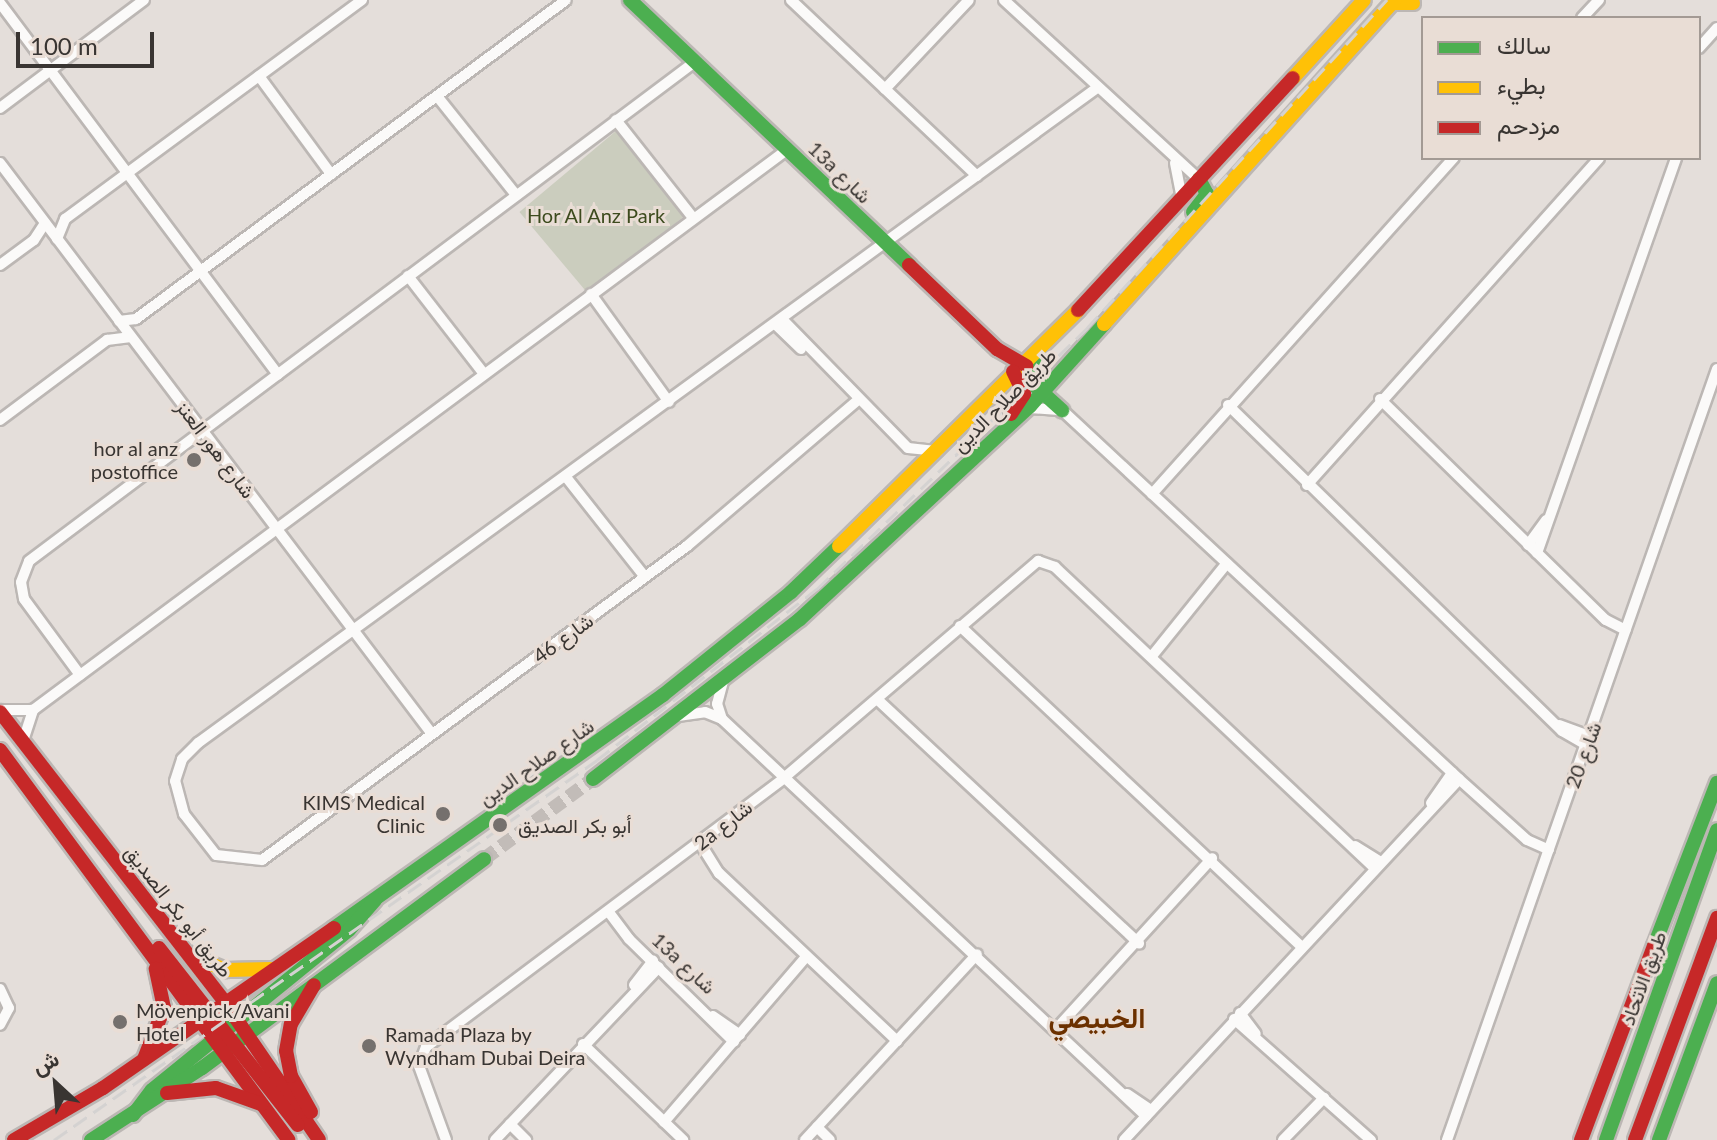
<!DOCTYPE html>
<meta charset="utf-8">
<style>
body{margin:0}
#map{position:relative;width:1717px;height:1140px;overflow:hidden;background:#e4deda;font-family:Lato,Vazirmatn,sans-serif}
div>[style]{position:absolute}
[style*='--x']{left:calc(var(--x)*1px);top:calc(var(--y)*1px);width:calc(var(--w)*1px);rotate:calc(var(--a)*1deg)}
.green>*{inset:0;background:#cbcdbe;transform-origin:0 0}
.secondary-tunnel>*{height:14px;margin-top:-7px;transform-origin:0;background:repeating-linear-gradient(90deg,#c2bcb8 0 14px,transparent 0 21px)}
.roads{filter:drop-shadow(2px 0 #bcb7b4) drop-shadow(-2px 0 #bcb7b4) drop-shadow(0 2px #bcb7b4) drop-shadow(0 -2px #bcb7b4)}
.street>*{height:10px;margin:-5px;padding:0 5px;transform-origin:5px;border-radius:5px;background:#fbfaf9}
.fast>*{height:14px;margin:-7px;padding:0 7px;transform-origin:7px;border-radius:7px;background:#4caf50}
.slow>*{height:14px;margin:-7px;padding:0 7px;transform-origin:7px;border-radius:7px;background:#ffc107}
.jam>*{height:14px;margin:-7px;padding:0 7px;transform-origin:7px;border-radius:7px;background:#c62828}
.rail>*{height:3px;margin-top:-1.5px;transform-origin:0;background:repeating-linear-gradient(90deg,#d4d2d1 0 16px,transparent 0 24px)}
.dots>*{width:22px;height:22px;translate:-50% -50%;box-sizing:border-box;border:4px solid #e9ddd5;border-radius:50%}
span{translate:-50% -50%;white-space:nowrap;text-align:center;line-height:1.15;-webkit-text-stroke:6px #e9ddd5;paint-order:stroke}
.street-label{font-size:20px;color:#393532}
.park-label{font-size:20px;color:#3d4b1e}
.poi-label{font-size:20px;color:#393532}
.right{translate:-100% -50%;text-align:right}
.left{translate:0 -50%;text-align:left}
.district-label{font-size:28px;color:#6c3100;font-weight:700}
.legend{position:absolute;left:1421px;top:16px;width:280px;height:144px;box-sizing:border-box;background:#e9ddd5;border:2px solid #a39a94;margin:0;padding:10px 14px;list-style:none;font-size:24px;color:#393532}
.legend li{display:flex;align-items:center;gap:16px;height:40px}
.legend b{width:40px;border:2px solid #a39a94}
.north{position:absolute;left:16px;top:1044px;width:80px;height:80px;-webkit-text-stroke:6px #e9ddd5;paint-order:stroke;rotate:334deg;font-size:22px;font-weight:700;line-height:32px;text-align:center;color:#393532}
.north::after{content:'';display:block;margin:auto;width:28px;height:36px;background:#393532;clip-path:polygon(50% 0,100% 100%,50% 72%,0 100%)}
.scale{position:absolute;left:16px;top:32px;width:138px;height:36px;box-sizing:border-box;border:4px solid #393532;border-top:0;padding-left:10px;font-size:24px;line-height:28px;white-space:nowrap;color:#393532;-webkit-text-stroke:6px #e9ddd5;paint-order:stroke}
</style>
<div id="map">
<div class="green">
<div style="left:616px;top:131px;width:109px;height:126px;rotate:50deg"></div>
</div>
<div class="secondary-tunnel">
<div style="--x:484;--y:859;--w:135;--a:-36.3"></div>
</div>
<div class="roads">
<div class="street">
<div style="--x:791;--y:0;--w:256;--a:43.4"></div>
<div style="--x:1004;--y:0;--w:265;--a:42.6"></div>
<div style="--x:0;--y:3;--w:464;--a:53.2"></div>
<div style="--x:1582;--y:18;--w:25;--a:-47"></div>
<div style="--x:1699;--y:48;--w:27;--a:-48"></div>
<div style="--x:259;--y:76;--w:122;--a:53.7"></div>
<div style="--x:885;--y:89;--w:122;--a:-46.7"></div>
<div style="--x:437;--y:96;--w:127;--a:51.4"></div>
<div style="--x:0;--y:108;--w:180;--a:-36.9"></div>
<div style="--x:616;--y:120;--w:125;--a:51.8"></div>
<div style="--x:0;--y:163;--w:716;--a:52.89"></div>
<div style="--x:1175;--y:163;--w:36;--a:79"></div>
<div style="--x:57;--y:239;--w:22;--a:-68"></div>
<div style="--x:65;--y:219;--w:369;--a:-36.4"></div>
<div style="--x:0;--y:265;--w:42;--a:-36.3"></div>
<div style="--x:34;--y:240;--w:20;--a:-57"></div>
<div style="--x:408;--y:276;--w:124;--a:52.2"></div>
<div style="--x:591;--y:294;--w:133;--a:54.2"></div>
<div style="--x:782;--y:319;--w:180;--a:45.7"></div>
<div style="--x:908;--y:448;--w:30;--a:6"></div>
<div style="--x:119;--y:321;--w:17;--a:-7"></div>
<div style="--x:136;--y:319;--w:535;--a:-36.57"></div>
<div style="--x:775;--y:324;--w:36;--a:44"></div>
<div style="--x:1380;--y:399;--w:316;--a:44.4"></div>
<div style="--x:1606;--y:620;--w:22;--a:27"></div>
<div style="--x:858;--y:400;--w:225;--a:139.5"></div>
<div style="--x:687;--y:546;--w:528;--a:143.54"></div>
<div style="--x:262;--y:860;--w:46;--a:-173.8"></div>
<div style="--x:216;--y:855;--w:52;--a:-128"></div>
<div style="--x:184;--y:814;--w:34;--a:-105"></div>
<div style="--x:175;--y:781;--w:23;--a:-72"></div>
<div style="--x:182;--y:759;--w:23;--a:-45"></div>
<div style="--x:198;--y:743;--w:1112;--a:-36.08"></div>
<div style="--x:1228;--y:405;--w:467;--a:44.3"></div>
<div style="--x:1562;--y:731;--w:28;--a:30"></div>
<div style="--x:1030;--y:408;--w:32;--a:4"></div>
<div style="--x:1062;--y:410;--w:542;--a:42.91"></div>
<div style="--x:1459;--y:779;--w:91;--a:41.9"></div>
<div style="--x:1527;--y:840;--w:24;--a:24"></div>
<div style="--x:0;--y:420;--w:134;--a:-36.8"></div>
<div style="--x:107;--y:340;--w:24;--a:-7"></div>
<div style="--x:566;--y:477;--w:127;--a:51.7"></div>
<div style="--x:1307;--y:485;--w:438;--a:-48.2"></div>
<div style="--x:1152;--y:494;--w:452;--a:-48.1"></div>
<div style="--x:1528;--y:545;--w:31;--a:-54"></div>
<div style="--x:1537;--y:553;--w:419;--a:-70.6"></div>
<div style="--x:960;--y:626;--w:468;--a:43.2"></div>
<div style="--x:1152;--y:656;--w:119;--a:-51.1"></div>
<div style="--x:80;--y:675;--w:94;--a:-126.4"></div>
<div style="--x:24;--y:599;--w:17;--a:-100"></div>
<div style="--x:21;--y:582;--w:22;--a:-69"></div>
<div style="--x:29;--y:561;--w:834;--a:-36.86"></div>
<div style="--x:878;--y:700;--w:357;--a:43"></div>
<div style="--x:0;--y:710;--w:33;--a:0"></div>
<div style="--x:33;--y:710;--w:941;--a:-36.61"></div>
<div style="--x:678;--y:716;--w:27;--a:-8"></div>
<div style="--x:705;--y:712;--w:18;--a:22"></div>
<div style="--x:722;--y:719;--w:581;--a:43.12"></div>
<div style="--x:722;--y:719;--w:16;--a:-108"></div>
<div style="--x:717;--y:704;--w:24;--a:-75"></div>
<div style="--x:1559;--y:725;--w:32;--a:20"></div>
<div style="--x:23;--y:741;--w:33;--a:-72"></div>
<div style="--x:1431;--y:803;--w:37;--a:-55"></div>
<div style="--x:700;--y:843;--w:36;--a:58"></div>
<div style="--x:719;--y:873;--w:245;--a:43.3"></div>
<div style="--x:1355;--y:846;--w:28;--a:32"></div>
<div style="--x:608;--y:911;--w:35;--a:53"></div>
<div style="--x:629;--y:939;--w:147;--a:44.4"></div>
<div style="--x:634;--y:985;--w:31;--a:-52"></div>
<div style="--x:0;--y:989;--w:21;--a:65"></div>
<div style="--x:9;--y:1008;--w:19;--a:118"></div>
<div style="--x:1240;--y:1013;--w:26;--a:53"></div>
<div style="--x:713;--y:1016;--w:33;--a:35"></div>
<div style="--x:1234;--y:1019;--w:183;--a:41.5"></div>
<div style="--x:1057;--y:1028;--w:230;--a:-47.6"></div>
<div style="--x:583;--y:1044;--w:139;--a:43.8"></div>
<div style="--x:1127;--y:1094;--w:29;--a:34"></div>
<div style="--x:664;--y:1122;--w:218;--a:-49.3"></div>
<div style="--x:510;--y:1124;--w:23;--a:45"></div>
<div style="--x:817;--y:1127;--w:18;--a:45"></div>
<div style="--x:446;--y:1140;--w:79;--a:-110"></div>
<div style="--x:419;--y:1066;--w:20;--a:-70"></div>
<div style="--x:426;--y:1047;--w:449;--a:-36.9"></div>
<div style="--x:785;--y:777;--w:333;--a:-40.5"></div>
<div style="--x:1038;--y:561;--w:18;--a:19"></div>
<div style="--x:1055;--y:567;--w:437;--a:43.3"></div>
<div style="--x:495;--y:1140;--w:238;--a:-46.5"></div>
<div style="--x:805;--y:1140;--w:253;--a:-47.2"></div>
<div style="--x:1124;--y:1140;--w:492;--a:-47.1"></div>
<div style="--x:1283;--y:1140;--w:59;--a:-45.7"></div>
<div style="--x:1447;--y:1140;--w:817;--a:-70.7"></div>
</div>
<div class="fast">
<div style="--x:630;--y:0;--w:385;--a:43.5"></div>
<div style="--x:1193;--y:212;--w:23;--a:-52"></div>
<div style="--x:1207;--y:194;--w:17;--a:-118"></div>
<div style="--x:1035;--y:358;--w:27;--a:92"></div>
<div style="--x:1034;--y:385;--w:38;--a:42"></div>
<div style="--x:593;--y:779;--w:262;--a:-37.7"></div>
<div style="--x:800;--y:619;--w:313;--a:-42.8"></div>
<div style="--x:1030;--y:406;--w:110;--a:-47.9"></div>
<div style="--x:334;--y:928;--w:403;--a:-35.3"></div>
<div style="--x:663;--y:695;--w:164;--a:-38.8"></div>
<div style="--x:791;--y:592;--w:66;--a:-43.8"></div>
<div style="--x:1654;--y:946;--w:175;--a:-68.9"></div>
<div style="--x:133;--y:1115;--w:31;--a:-53"></div>
<div style="--x:152;--y:1090;--w:254;--a:-39.1"></div>
<div style="--x:349;--y:930;--w:40;--a:-49"></div>
<div style="--x:91;--y:1140;--w:132;--a:-33"></div>
<div style="--x:202;--y:1068;--w:351;--a:-36.5"></div>
<div style="--x:1606;--y:1140;--w:329;--a:-70.3"></div>
<div style="--x:1659;--y:1140;--w:167;--a:-69.7"></div>
</div>
<div class="slow">
<div style="--x:1392;--y:3;--w:21;--a:0"></div>
<div style="--x:1293;--y:78;--w:105;--a:-47.7"></div>
<div style="--x:1104;--y:324;--w:435;--a:-48.1"></div>
<div style="--x:839;--y:546;--w:336;--a:-44.6"></div>
<div style="--x:191;--y:956;--w:38;--a:22"></div>
<div style="--x:226;--y:970;--w:45;--a:-1.3"></div>
</div>
<div class="jam">
<div style="--x:909;--y:265;--w:122;--a:43.7"></div>
<div style="--x:997;--y:349;--w:34;--a:30"></div>
<div style="--x:1078;--y:310;--w:316;--a:-47.2"></div>
<div style="--x:1011;--y:414;--w:24;--a:-57"></div>
<div style="--x:1024;--y:394;--w:25;--a:-116"></div>
<div style="--x:0;--y:712;--w:366;--a:52.2"></div>
<div style="--x:224;--y:1001;--w:168;--a:55.6"></div>
<div style="--x:0;--y:750;--w:485;--a:53.5"></div>
<div style="--x:159;--y:948;--w:225;--a:51.9"></div>
<div style="--x:144;--y:1059;--w:55;--a:-68.6"></div>
<div style="--x:164;--y:1008;--w:40;--a:-102"></div>
<div style="--x:167;--y:1093;--w:49;--a:-5.8"></div>
<div style="--x:216;--y:1088;--w:48;--a:19.6"></div>
<div style="--x:311;--y:1112;--w:41;--a:-119.1"></div>
<div style="--x:291;--y:1076;--w:25;--a:-101"></div>
<div style="--x:286;--y:1051;--w:27;--a:-80"></div>
<div style="--x:291;--y:1024;--w:45;--a:-59.5"></div>
<div style="--x:14;--y:1140;--w:103;--a:-30.3"></div>
<div style="--x:103;--y:1088;--w:281;--a:-34.7"></div>
<div style="--x:1581;--y:1140;--w:207;--a:-69.4"></div>
<div style="--x:1635;--y:1140;--w:237;--a:-69.7"></div>
</div>
</div>
<div class="rail">
<div style="--x:54;--y:1140;--w:663;--a:-34.98"></div>
<div style="--x:597;--y:760;--w:279;--a:-37.9"></div>
<div style="--x:817;--y:589;--w:376;--a:-44"></div>
<div style="--x:1087;--y:328;--w:445;--a:-47.6"></div>
</div>
<div class="dots">
<div style="left:194px;top:460px;background:#75706d"></div>
<div style="left:443px;top:814px;background:#75706d"></div>
<div style="left:500px;top:825px;background:#75706d"></div>
<div style="left:120px;top:1022px;background:#75706d"></div>
<div style="left:369px;top:1046px;background:#75706d"></div>
</div>
<div class="street-label">
<span style="left:840px;top:172px;rotate:44deg">13a شارع</span>
<span style="left:1004px;top:400px;rotate:-45deg">طريق صلاح الدين</span>
<span style="left:216px;top:449px;rotate:53deg">شارع هور العنز</span>
<span style="left:563px;top:638px;rotate:-36deg">شارع 46</span>
<span style="left:1583px;top:755px;rotate:-70deg">شارع 20</span>
<span style="left:536px;top:762px;rotate:-35deg">شارع صلاح الدين</span>
<span style="left:723px;top:825px;rotate:-38deg">2a شارع</span>
<span style="left:179px;top:911px;rotate:52deg">طريق أبو بكر الصديق</span>
<span style="left:684px;top:963px;rotate:43deg">13a شارع</span>
<span style="left:1643px;top:978px;rotate:-70deg">طريق الاتحاد</span>
</div>
<div class="park-label">
<span style="left:596px;top:215px">Hor Al Anz Park</span>
</div>
<div class="poi-label">
<span class="right" style="left:178px;top:460px">hor al anz<br>postoffice</span>
<span class="right" style="left:425px;top:814px">KIMS Medical<br>Clinic</span>
<span class="left" style="left:518px;top:825px">أبو بكر الصديق</span>
<span class="left" style="left:136px;top:1022px">Mövenpick/Avani<br>Hotel</span>
<span class="left" style="left:385px;top:1046px">Ramada Plaza by<br>Wyndham Dubai Deira</span>
</div>
<div class="district-label">
<span style="left:1097px;top:1017px">الخبيصي</span>
</div>
<ul class="legend">
<li><b style="height:10px;background:#4caf50"></b>سالك</li>
<li><b style="height:10px;background:#ffc107"></b>بطيء</li>
<li><b style="height:10px;background:#c62828"></b>مزدحم</li>
</ul>
<div class="north">ش</div>
<div class="scale">100 m</div>
</div>
